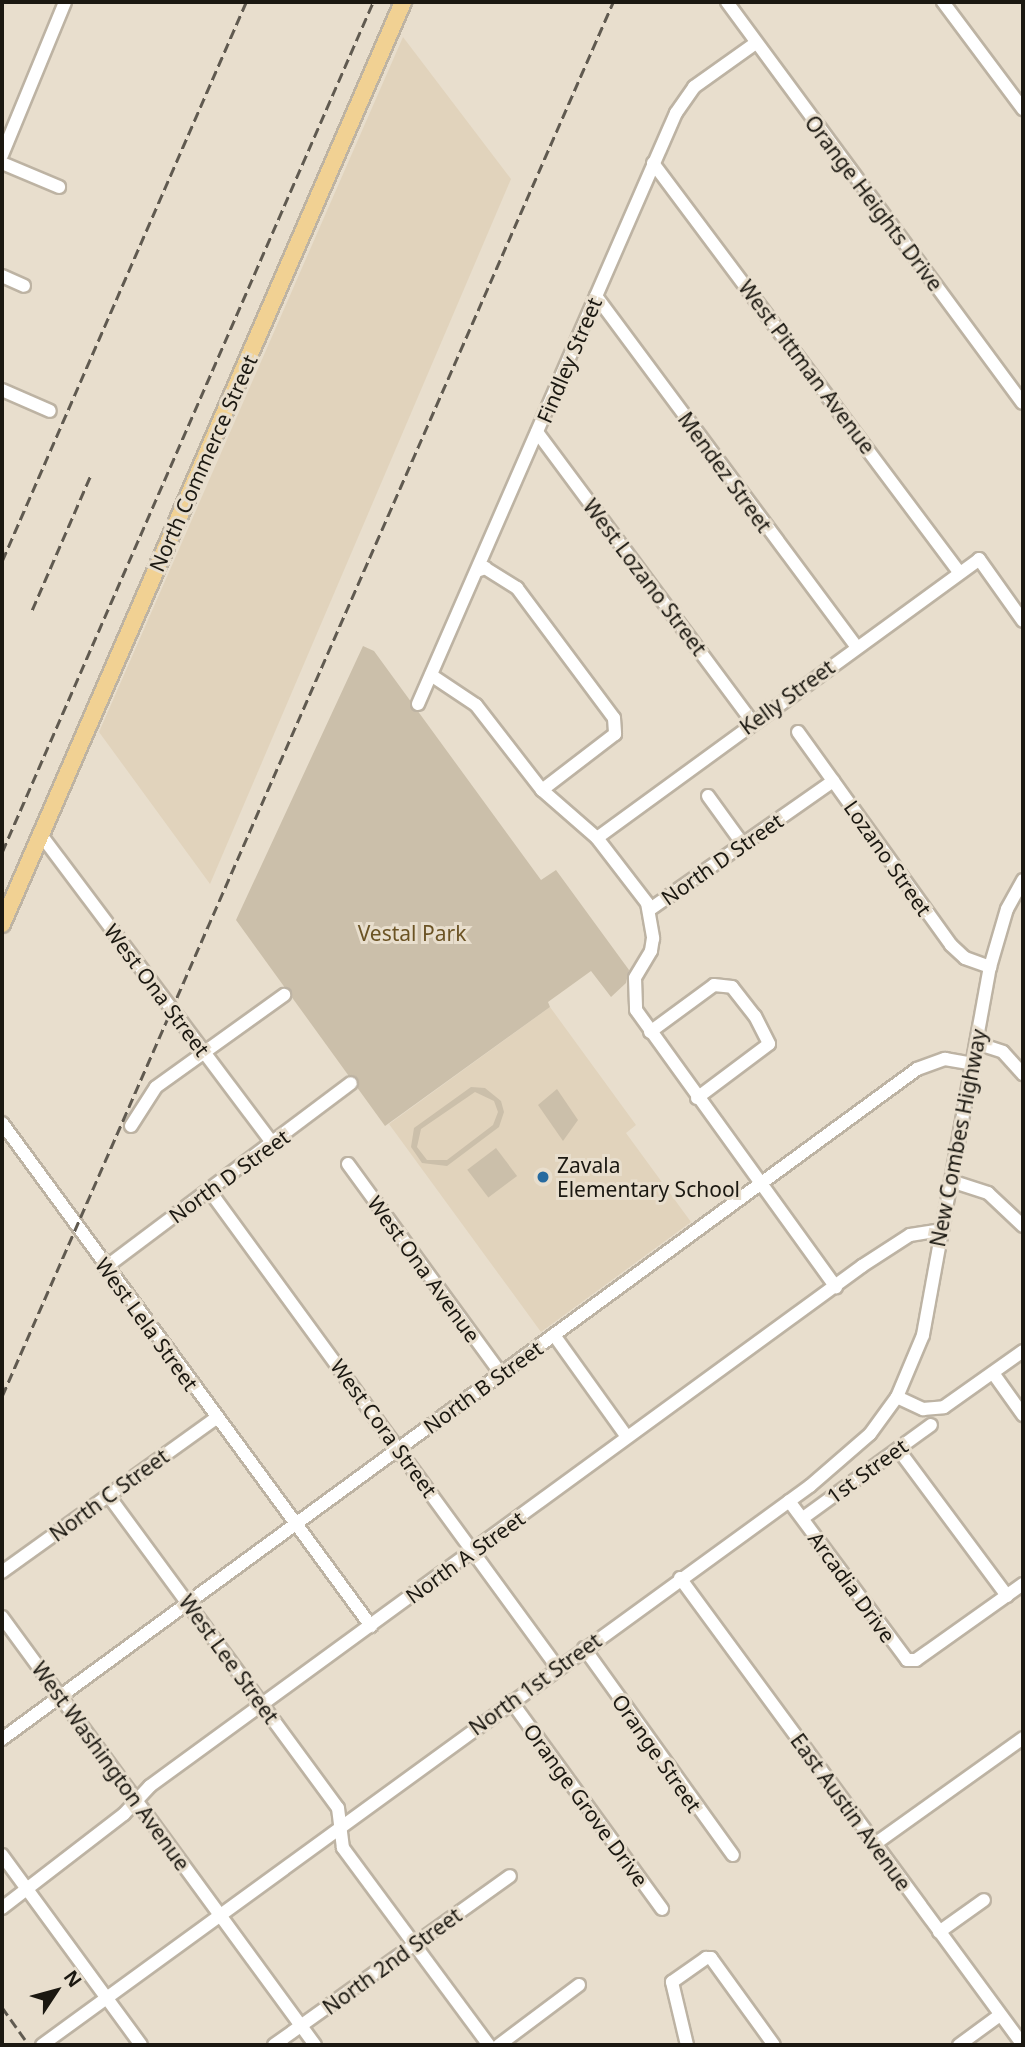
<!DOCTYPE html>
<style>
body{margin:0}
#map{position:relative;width:1025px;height:2047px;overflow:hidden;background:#e8decd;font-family:"Noto Sans",sans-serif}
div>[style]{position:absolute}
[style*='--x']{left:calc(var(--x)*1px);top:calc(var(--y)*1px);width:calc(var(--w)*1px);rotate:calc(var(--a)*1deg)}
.built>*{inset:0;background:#e1d3bc}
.green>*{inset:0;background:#cbbfaa;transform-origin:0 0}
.roads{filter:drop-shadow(2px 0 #bdb3a3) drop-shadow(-2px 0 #bdb3a3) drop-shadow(0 2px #bdb3a3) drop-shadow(0 -2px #bdb3a3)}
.minor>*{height:12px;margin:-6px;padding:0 6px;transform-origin:6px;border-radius:6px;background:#fff}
.major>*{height:16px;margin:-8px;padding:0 8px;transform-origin:8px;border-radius:8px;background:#f1d193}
.rail>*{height:2.5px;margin-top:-1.25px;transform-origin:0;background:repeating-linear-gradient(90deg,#605a50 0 10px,transparent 0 15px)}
.dots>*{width:19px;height:19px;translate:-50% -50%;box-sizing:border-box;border:4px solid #e8decd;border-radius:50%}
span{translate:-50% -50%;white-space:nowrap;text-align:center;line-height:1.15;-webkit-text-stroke:6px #e8decd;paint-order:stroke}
.street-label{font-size:21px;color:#1b1811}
.park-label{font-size:21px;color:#6b5324}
.poi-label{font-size:21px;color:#1b1811}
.left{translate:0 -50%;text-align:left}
.frame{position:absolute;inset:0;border:4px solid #1b1811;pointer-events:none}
.north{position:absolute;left:21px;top:1956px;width:70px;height:70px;-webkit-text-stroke:5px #e8decd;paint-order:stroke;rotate:54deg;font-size:19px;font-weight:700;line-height:28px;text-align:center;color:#1b1811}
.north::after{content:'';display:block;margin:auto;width:24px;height:32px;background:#1b1811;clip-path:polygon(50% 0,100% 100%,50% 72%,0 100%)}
</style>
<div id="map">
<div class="built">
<div style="clip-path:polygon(403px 37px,511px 179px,210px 884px,99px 732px)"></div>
<div style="clip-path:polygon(550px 1007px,636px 1125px,626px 1133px,691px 1222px,541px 1332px,389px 1124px)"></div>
</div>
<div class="green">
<div style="clip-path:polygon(363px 646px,374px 651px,541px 880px,556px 870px,629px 970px,626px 983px,611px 997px,591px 971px,548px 1002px,550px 1007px,385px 1126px,236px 920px)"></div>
<div style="clip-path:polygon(evenodd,471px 1087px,485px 1088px,501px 1101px,504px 1112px,499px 1127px,447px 1166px,422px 1163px,411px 1147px,414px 1128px,471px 1087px,475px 1092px,494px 1101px,498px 1112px,493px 1125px,447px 1160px,427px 1160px,417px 1147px,421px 1129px,475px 1092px)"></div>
<div style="clip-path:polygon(557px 1089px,578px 1120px,563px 1141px,538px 1105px)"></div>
<div style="left:496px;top:1148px;width:35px;height:36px;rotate:53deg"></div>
</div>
<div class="roads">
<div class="minor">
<div style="--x:727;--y:2;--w:498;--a:53.6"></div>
<div style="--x:943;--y:2;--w:134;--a:53.2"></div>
<div style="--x:2;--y:155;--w:165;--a:-67.6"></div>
<div style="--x:2;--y:163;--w:62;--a:22.8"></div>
<div style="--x:653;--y:163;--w:511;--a:53.2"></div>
<div style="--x:2;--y:276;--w:24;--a:24"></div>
<div style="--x:596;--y:296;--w:436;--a:53.4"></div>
<div style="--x:2;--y:390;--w:52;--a:23.6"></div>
<div style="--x:537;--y:432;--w:360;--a:53.4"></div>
<div style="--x:477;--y:571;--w:9;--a:-21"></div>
<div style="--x:485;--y:568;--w:38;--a:32"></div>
<div style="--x:517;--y:588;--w:162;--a:53.3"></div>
<div style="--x:614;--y:718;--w:16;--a:86"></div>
<div style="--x:615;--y:734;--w:92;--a:142.5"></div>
<div style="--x:431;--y:675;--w:54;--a:33.7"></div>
<div style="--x:476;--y:705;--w:108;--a:52.2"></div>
<div style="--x:542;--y:790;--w:73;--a:41.1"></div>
<div style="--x:597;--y:838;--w:82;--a:52.4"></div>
<div style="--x:647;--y:903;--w:36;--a:80"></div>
<div style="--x:653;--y:938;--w:13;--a:99"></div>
<div style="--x:651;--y:951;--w:31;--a:121"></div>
<div style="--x:635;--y:978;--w:32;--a:88"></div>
<div style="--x:636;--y:1010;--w:342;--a:54.2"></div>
<div style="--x:418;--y:704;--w:645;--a:-66.42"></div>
<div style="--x:676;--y:113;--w:32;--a:-55"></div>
<div style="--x:694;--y:87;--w:76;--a:-35.4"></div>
<div style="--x:798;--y:732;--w:262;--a:54.3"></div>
<div style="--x:951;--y:945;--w:19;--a:43"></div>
<div style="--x:965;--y:958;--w:27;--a:20"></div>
<div style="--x:708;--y:796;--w:58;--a:54.1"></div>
<div style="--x:41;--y:835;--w:386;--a:53.1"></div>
<div style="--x:597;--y:838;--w:473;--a:-36.1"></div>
<div style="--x:979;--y:559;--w:76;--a:54.6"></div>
<div style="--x:649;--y:910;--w:225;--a:-35"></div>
<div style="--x:650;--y:1032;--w:79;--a:-36.3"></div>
<div style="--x:714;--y:985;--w:18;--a:6"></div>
<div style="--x:732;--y:987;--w:37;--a:52"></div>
<div style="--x:755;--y:1016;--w:31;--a:63"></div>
<div style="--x:769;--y:1044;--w:90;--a:143.1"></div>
<div style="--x:976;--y:1043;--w:28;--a:18"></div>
<div style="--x:1003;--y:1052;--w:30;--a:48"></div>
<div style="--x:2;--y:1123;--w:624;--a:53.74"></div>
<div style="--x:131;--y:1126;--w:46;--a:-57.3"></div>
<div style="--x:156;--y:1087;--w:158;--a:-35.7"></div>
<div style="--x:348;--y:1164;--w:260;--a:53.9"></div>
<div style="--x:951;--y:1181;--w:39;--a:18"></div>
<div style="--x:988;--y:1193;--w:48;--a:43.3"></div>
<div style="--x:209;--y:1190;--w:590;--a:53.89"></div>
<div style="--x:106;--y:1267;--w:306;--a:-36.9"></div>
<div style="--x:554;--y:1335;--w:125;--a:54.4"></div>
<div style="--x:993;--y:1373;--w:52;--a:54.5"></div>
<div style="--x:897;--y:1397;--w:29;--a:25"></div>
<div style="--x:923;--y:1409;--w:21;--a:-5"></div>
<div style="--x:944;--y:1407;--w:97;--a:-35.3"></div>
<div style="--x:898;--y:1449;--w:183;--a:53.4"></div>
<div style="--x:108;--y:1495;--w:388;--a:53.7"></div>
<div style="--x:338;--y:1808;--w:40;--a:82.9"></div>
<div style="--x:343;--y:1848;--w:245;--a:53.5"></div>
<div style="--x:789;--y:1501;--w:198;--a:53.4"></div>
<div style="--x:907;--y:1660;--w:9;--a:0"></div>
<div style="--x:916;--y:1660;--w:131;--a:-35.4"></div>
<div style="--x:803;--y:1518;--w:158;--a:-36"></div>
<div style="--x:2;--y:1572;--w:264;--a:-35.7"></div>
<div style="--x:680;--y:1578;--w:579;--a:53.7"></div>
<div style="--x:2;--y:1617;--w:530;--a:53.82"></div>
<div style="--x:584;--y:1648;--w:255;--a:54.3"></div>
<div style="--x:511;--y:1701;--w:257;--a:54"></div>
<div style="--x:2;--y:1739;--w:1134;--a:-36.21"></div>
<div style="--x:917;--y:1069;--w:30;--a:-20"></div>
<div style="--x:945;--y:1059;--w:27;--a:10"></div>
<div style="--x:875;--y:1844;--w:182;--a:-35.6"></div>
<div style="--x:2;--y:1855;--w:235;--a:53.8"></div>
<div style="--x:2;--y:1908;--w:154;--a:-37.6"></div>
<div style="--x:124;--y:1814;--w:38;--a:-47"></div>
<div style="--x:150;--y:1786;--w:882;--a:-36.14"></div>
<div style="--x:862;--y:1266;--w:57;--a:-32.9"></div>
<div style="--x:910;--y:1235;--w:31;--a:-9"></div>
<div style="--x:939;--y:1932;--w:55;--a:-35.4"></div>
<div style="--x:42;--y:2045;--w:950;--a:-36.05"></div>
<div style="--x:810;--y:1486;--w:79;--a:-40.9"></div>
<div style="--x:870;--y:1434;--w:46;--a:-53.9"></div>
<div style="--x:897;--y:1397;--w:67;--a:-67.2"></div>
<div style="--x:923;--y:1335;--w:374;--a:-79.7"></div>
<div style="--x:990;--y:967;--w:60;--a:-73.7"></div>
<div style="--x:1007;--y:909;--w:33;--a:-61"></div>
<div style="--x:274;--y:2045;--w:290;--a:-35.6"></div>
<div style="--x:499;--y:2045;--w:100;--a:-36.9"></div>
<div style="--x:687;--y:2045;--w:65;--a:-103.4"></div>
<div style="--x:672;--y:1982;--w:42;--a:-35.2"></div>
<div style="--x:706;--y:1958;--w:5;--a:0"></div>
<div style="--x:711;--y:1958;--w:107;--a:54.1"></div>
<div style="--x:959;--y:2045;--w:51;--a:-36.2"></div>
</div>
<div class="major">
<div style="--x:2;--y:924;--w:1005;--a:-66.49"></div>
</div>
</div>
<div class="rail">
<div style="--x:2;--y:561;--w:610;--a:-66.42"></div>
<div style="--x:32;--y:610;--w:148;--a:-66.5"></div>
<div style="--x:2;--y:852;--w:927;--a:-66.42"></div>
<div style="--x:2;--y:1396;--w:1522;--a:-66.33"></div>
<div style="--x:2;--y:2007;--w:47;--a:54.6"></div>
</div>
<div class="dots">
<div style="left:543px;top:1177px;background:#266a9f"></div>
</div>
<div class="street-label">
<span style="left:874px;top:203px;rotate:53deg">Orange Heights Drive</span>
<span style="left:569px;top:360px;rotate:-67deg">Findley Street</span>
<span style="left:807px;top:367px;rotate:53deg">West Pittman Avenue</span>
<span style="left:203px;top:463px;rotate:-66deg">North Commerce Street</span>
<span style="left:725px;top:472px;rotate:54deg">Mendez Street</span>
<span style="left:645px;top:577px;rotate:53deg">West Lozano Street</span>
<span style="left:787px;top:697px;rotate:-36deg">Kelly Street</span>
<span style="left:888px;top:858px;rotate:55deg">Lozano Street</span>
<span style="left:722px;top:859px;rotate:-35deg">North D Street</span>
<span style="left:157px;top:990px;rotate:53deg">West Ona Street</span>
<span style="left:958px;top:1138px;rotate:-79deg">New Combes Highway</span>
<span style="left:229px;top:1176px;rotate:-36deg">North D Street</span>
<span style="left:424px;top:1269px;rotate:54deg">West Ona Avenue</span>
<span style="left:147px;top:1324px;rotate:54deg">West Lela Street</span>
<span style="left:483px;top:1387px;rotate:-36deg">North B Street</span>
<span style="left:384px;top:1428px;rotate:54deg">West Cora Street</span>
<span style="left:867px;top:1471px;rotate:-36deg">1st Street</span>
<span style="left:109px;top:1495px;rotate:-36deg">North C Street</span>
<span style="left:465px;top:1557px;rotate:-36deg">North A Street</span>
<span style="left:852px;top:1587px;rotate:54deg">Arcadia Drive</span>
<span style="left:229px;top:1659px;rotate:54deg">West Lee Street</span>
<span style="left:535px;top:1684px;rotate:-36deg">North 1st Street</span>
<span style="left:657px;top:1753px;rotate:55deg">Orange Street</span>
<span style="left:111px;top:1766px;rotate:54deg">West Washington Avenue</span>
<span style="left:586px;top:1805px;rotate:54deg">Orange Grove Drive</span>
<span style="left:851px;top:1812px;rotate:54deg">East Austin Avenue</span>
<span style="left:392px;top:1961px;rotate:-36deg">North 2nd Street</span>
</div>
<div class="park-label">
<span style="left:412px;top:933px">Vestal Park</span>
</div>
<div class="poi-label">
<span class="left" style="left:557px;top:1177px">Zavala<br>Elementary School</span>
</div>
<div class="frame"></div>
<div class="north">N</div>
</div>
